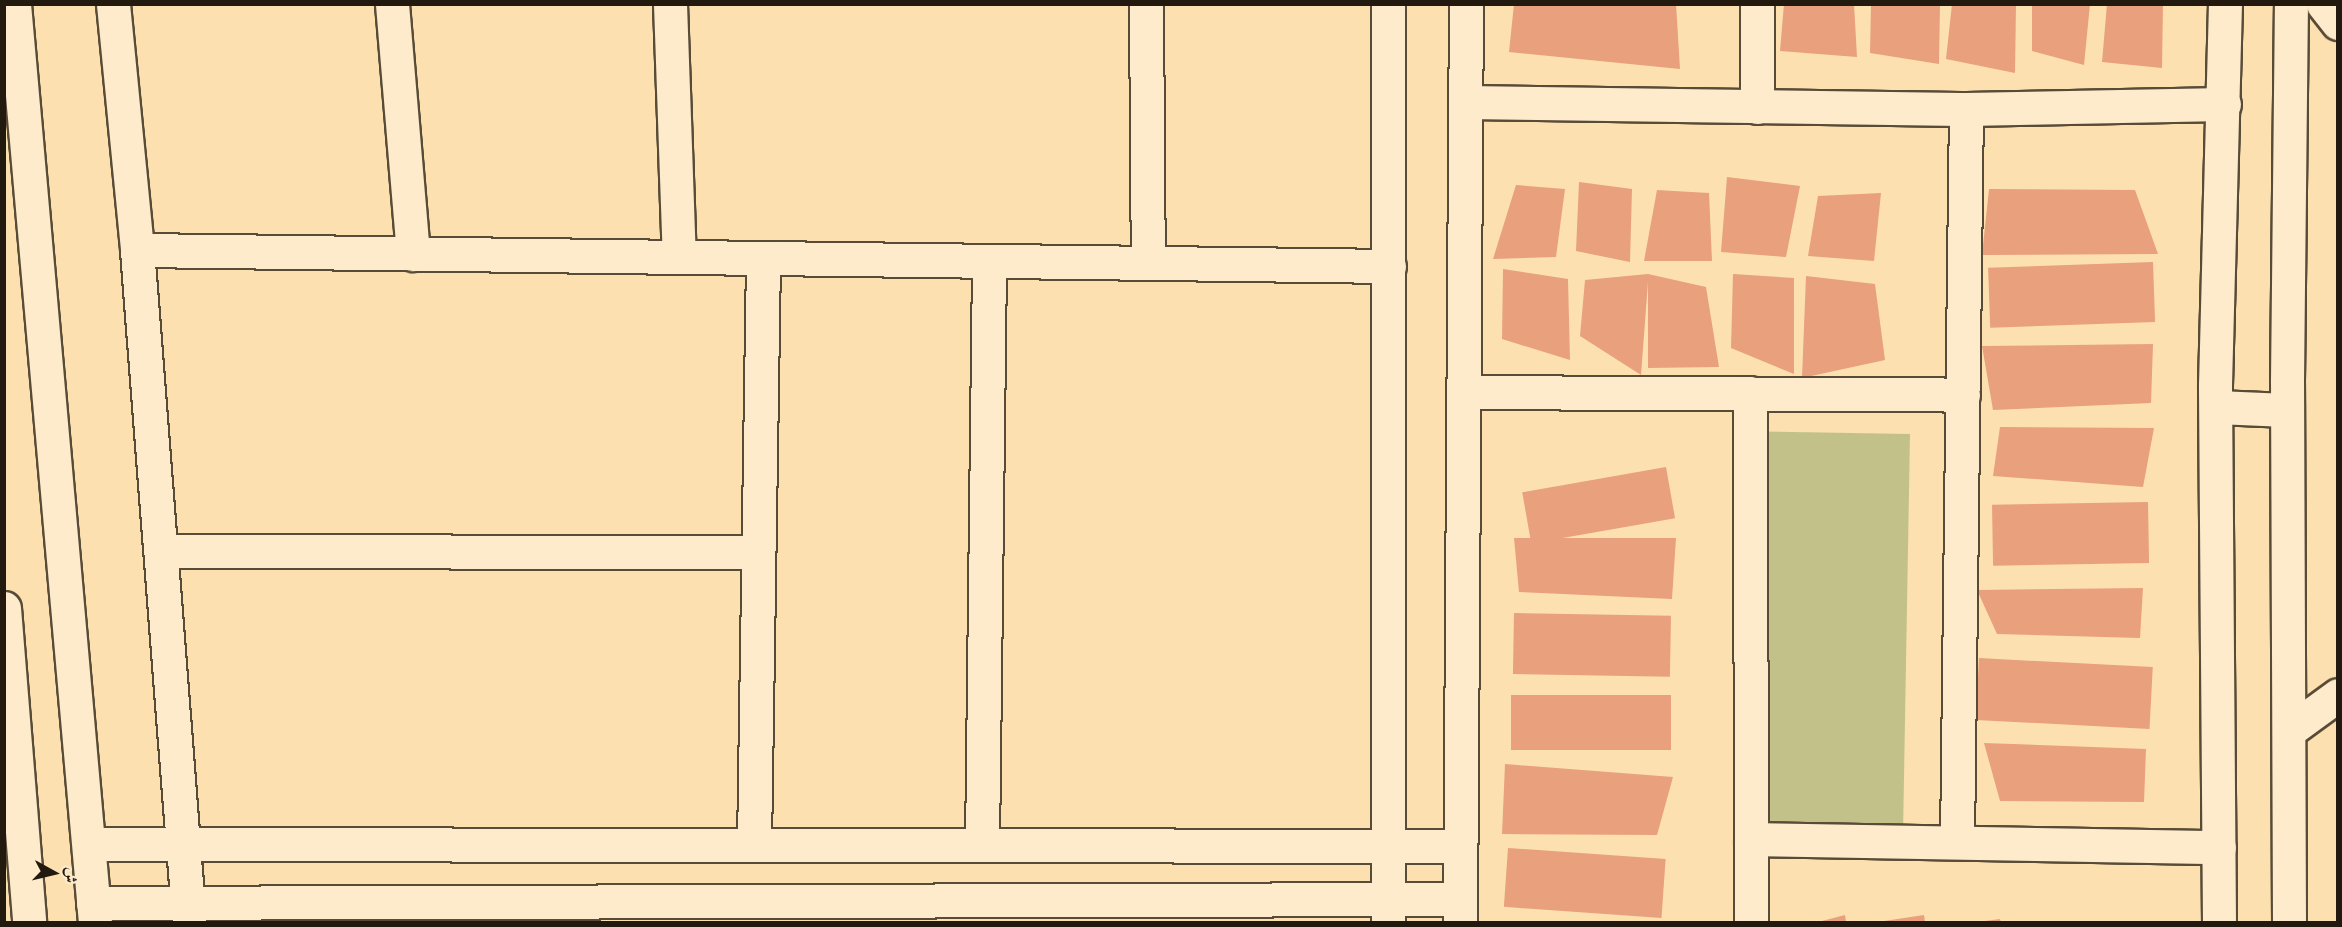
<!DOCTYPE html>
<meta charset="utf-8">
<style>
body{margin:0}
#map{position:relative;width:2342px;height:927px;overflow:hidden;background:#fce0b0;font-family:"Gentium Book Plus",Amiri,serif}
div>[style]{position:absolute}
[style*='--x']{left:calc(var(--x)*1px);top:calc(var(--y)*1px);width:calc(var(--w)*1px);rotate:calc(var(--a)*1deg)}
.green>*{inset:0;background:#c2c189;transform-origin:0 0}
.building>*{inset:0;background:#e9a07c;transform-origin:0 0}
.roads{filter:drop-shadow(2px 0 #584b37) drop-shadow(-2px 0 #584b37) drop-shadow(0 2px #584b37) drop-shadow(0 -2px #584b37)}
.minor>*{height:33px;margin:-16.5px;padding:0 16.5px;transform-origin:16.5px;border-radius:16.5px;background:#fdebcc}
span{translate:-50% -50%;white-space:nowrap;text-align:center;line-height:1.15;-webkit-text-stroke:5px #fdebcc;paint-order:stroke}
.frame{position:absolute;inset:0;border:6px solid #22190f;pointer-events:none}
.north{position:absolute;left:24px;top:843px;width:60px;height:60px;-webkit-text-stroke:4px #fdebcc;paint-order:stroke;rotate:98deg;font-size:16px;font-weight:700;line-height:24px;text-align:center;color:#22190f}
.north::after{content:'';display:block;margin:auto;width:21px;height:27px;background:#22190f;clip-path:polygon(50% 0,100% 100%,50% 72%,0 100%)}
</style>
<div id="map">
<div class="green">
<div style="left:1910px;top:434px;width:394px;height:146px;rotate:91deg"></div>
</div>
<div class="building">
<div style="clip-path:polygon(1514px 4px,1676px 4px,1680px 69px,1509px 52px)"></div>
<div style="clip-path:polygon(1784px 4px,1854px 4px,1857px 57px,1780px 51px)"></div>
<div style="clip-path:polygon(1871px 4px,1940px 4px,1939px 64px,1870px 53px)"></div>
<div style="clip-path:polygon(1952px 4px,2016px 4px,2015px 73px,1946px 59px)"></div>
<div style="clip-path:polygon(2032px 4px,2090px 4px,2084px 65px,2032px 51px)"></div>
<div style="clip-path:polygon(2107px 4px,2163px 4px,2162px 68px,2102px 62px)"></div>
<div style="clip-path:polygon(1727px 177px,1800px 186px,1786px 257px,1721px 252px)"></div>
<div style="clip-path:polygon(1579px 182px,1632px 189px,1630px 262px,1576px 251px)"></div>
<div style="clip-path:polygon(1516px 185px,1565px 189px,1556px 257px,1493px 259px)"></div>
<div style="clip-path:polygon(1989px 189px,2135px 190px,2158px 254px,1982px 255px)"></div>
<div style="clip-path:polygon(1657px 190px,1709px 193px,1712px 261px,1644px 261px)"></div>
<div style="clip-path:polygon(1881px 193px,1874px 261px,1808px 256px,1818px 196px)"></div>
<div style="left:2153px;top:262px;width:60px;height:165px;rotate:88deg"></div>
<div style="clip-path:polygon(1503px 269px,1568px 279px,1570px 360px,1502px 339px)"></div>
<div style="clip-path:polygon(1648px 274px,1706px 287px,1719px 367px,1648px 368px,1648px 282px,1641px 375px,1580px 336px,1585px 280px)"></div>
<div style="clip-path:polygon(1733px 274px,1794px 278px,1794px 374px,1731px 348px)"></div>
<div style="clip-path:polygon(1806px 276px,1875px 284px,1885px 360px,1802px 378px)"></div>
<div style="clip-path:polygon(2153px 344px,2151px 403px,1993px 410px,1982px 346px)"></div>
<div style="clip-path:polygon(2000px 427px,2154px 428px,2143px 487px,1993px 476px)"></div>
<div style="left:1666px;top:467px;width:52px;height:146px;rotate:80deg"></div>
<div style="left:2148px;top:502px;width:61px;height:156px;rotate:89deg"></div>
<div style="clip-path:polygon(1514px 538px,1676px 538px,1672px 599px,1519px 592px)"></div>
<div style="clip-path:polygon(2143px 588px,2140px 638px,1997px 634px,1977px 590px)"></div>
<div style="left:1514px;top:613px;width:157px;height:61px;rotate:1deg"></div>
<div style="left:1979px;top:658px;width:174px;height:62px;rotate:3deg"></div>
<div style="left:1511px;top:695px;width:160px;height:55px"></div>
<div style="clip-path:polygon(1984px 743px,2146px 749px,2144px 802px,2000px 801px)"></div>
<div style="clip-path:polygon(1505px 764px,1673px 777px,1657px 835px,1502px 834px)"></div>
<div style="left:1508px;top:848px;width:158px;height:59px;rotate:4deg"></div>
<div style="clip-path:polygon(1845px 915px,1846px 922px,1818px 922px)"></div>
<div style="clip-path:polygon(1924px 915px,1925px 922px,1884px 922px,1884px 921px)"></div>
<div style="clip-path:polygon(2000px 919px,2001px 922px,1985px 922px,1985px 921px)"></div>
</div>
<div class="roads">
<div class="minor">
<div style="--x:14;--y:4;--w:922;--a:84.96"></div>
<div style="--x:113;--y:4;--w:247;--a:84.4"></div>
<div style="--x:137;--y:250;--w:674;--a:85.58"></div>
<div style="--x:392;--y:4;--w:251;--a:85.2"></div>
<div style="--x:670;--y:4;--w:253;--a:88"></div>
<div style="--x:1146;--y:4;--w:259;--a:89.6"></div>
<div style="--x:2323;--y:4;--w:24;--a:52"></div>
<div style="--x:1466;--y:102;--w:500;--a:0.8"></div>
<div style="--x:1966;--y:109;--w:258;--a:-1.1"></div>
<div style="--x:1757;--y:107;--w:103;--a:-90"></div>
<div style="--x:137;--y:250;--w:1252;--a:0.73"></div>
<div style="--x:1464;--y:392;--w:499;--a:0.3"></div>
<div style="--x:1750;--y:393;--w:529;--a:89.89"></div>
<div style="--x:2216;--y:407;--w:71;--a:2.4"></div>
<div style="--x:162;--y:551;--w:596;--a:0.1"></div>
<div style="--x:4;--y:608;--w:315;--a:85.4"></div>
<div style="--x:2290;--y:730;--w:59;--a:-36.1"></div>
<div style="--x:1751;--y:839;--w:468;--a:1"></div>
<div style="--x:1957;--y:842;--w:733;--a:-89.3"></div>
<div style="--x:90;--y:844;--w:1370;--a:0.08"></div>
<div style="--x:754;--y:845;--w:587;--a:-89.12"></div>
<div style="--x:982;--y:845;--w:584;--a:-89.31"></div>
<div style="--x:93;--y:903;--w:1367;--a:-0.17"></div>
<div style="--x:1388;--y:922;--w:918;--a:-90"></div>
<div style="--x:1460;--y:922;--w:918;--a:-89.63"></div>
<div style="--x:2219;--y:922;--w:537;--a:-90.43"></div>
<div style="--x:2215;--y:385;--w:381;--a:-88.5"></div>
<div style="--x:2289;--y:922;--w:541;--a:-90.21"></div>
<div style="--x:2287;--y:381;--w:377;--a:-89.4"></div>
</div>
</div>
<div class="frame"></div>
<div class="north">ش</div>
</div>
